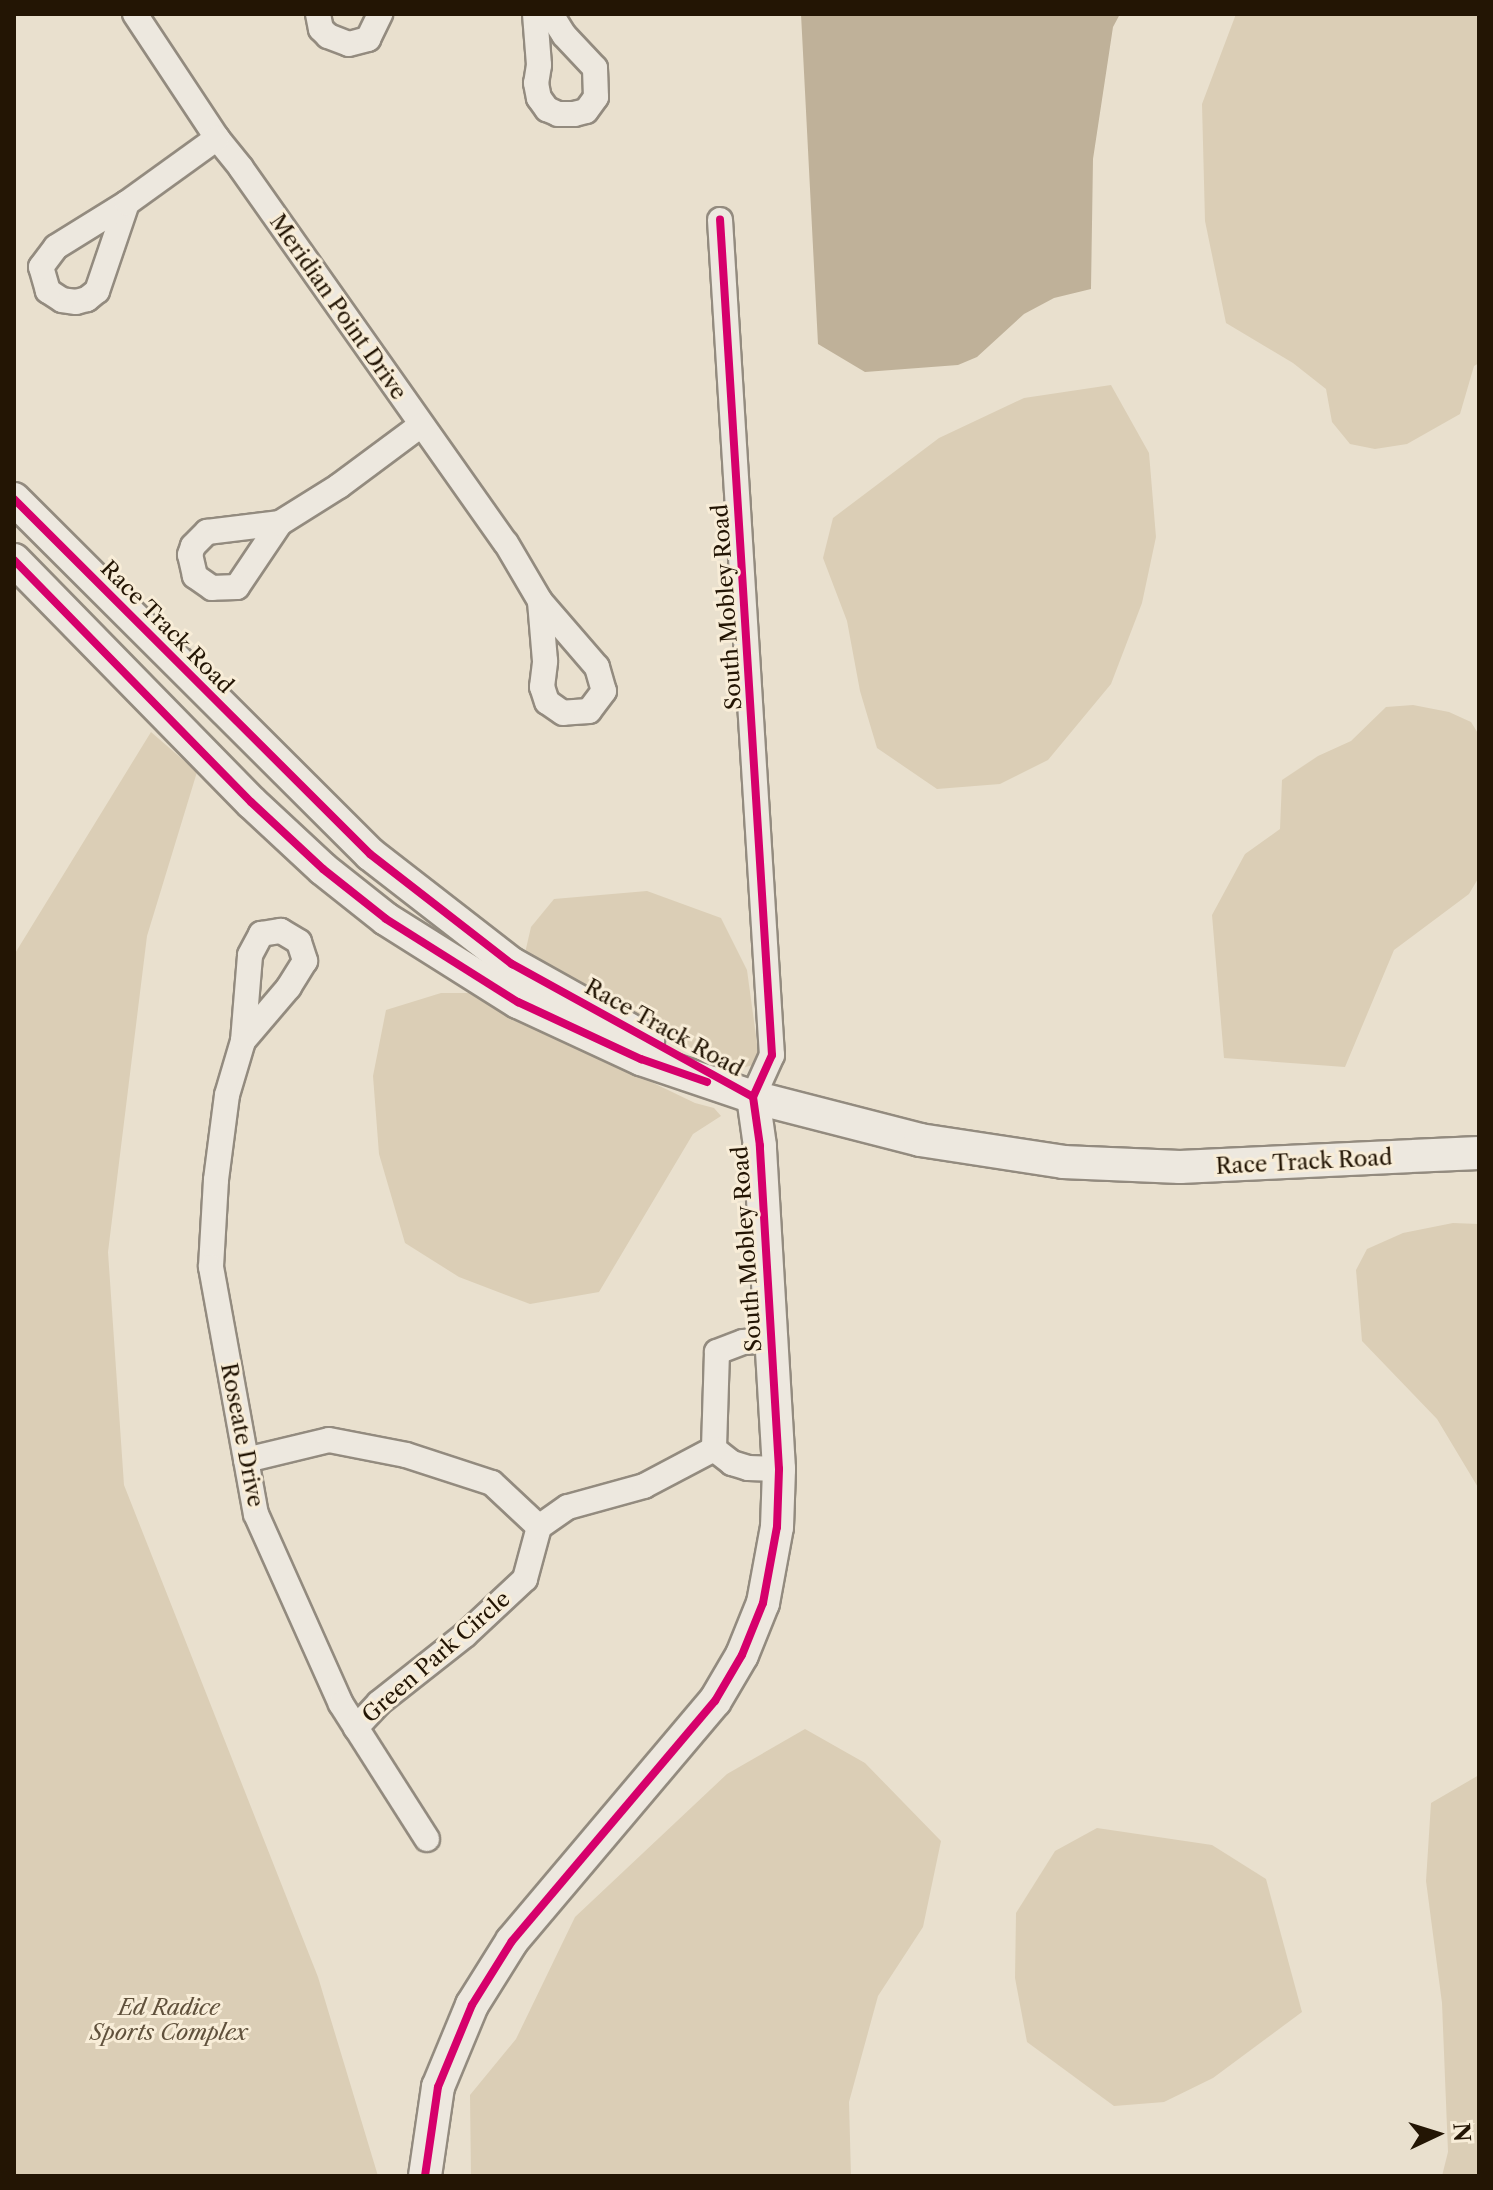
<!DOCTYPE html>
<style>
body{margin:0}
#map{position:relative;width:1493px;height:2190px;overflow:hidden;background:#e9e0ce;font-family:"Libre Caslon Text",serif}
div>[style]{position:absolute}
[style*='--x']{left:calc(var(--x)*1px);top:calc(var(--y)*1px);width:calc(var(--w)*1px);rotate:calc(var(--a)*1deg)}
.green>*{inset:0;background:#dbceb6}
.water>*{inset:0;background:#bfb199}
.roads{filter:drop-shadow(2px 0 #938b7f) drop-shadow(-2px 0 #938b7f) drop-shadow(0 2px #938b7f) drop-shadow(0 -2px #938b7f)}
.street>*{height:24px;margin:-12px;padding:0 12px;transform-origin:12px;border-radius:12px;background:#ede8df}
.secondary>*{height:32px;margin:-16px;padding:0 16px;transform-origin:16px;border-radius:16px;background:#ede8df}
.cycleway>*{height:8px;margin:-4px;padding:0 4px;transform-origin:4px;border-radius:4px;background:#d6006c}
span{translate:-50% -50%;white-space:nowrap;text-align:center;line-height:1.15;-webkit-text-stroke:6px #f8edd8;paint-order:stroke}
.street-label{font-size:22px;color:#231504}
.park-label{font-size:22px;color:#60513c;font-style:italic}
.frame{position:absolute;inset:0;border:16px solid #231504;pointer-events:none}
.north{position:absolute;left:1397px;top:2094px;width:80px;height:80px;-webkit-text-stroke:6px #f8edd8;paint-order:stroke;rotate:86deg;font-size:22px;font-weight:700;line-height:32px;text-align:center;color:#231504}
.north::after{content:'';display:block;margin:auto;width:28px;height:36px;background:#231504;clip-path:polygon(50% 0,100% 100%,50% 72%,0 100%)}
</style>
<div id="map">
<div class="green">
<div style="clip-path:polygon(1236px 14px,1479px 14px,1479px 363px,1474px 366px,1460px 414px,1407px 444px,1375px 449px,1350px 444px,1332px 422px,1326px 389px,1293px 363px,1226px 323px,1205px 221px,1202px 104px)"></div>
<div style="clip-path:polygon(1111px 385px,1149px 453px,1156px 537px,1142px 603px,1111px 684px,1048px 760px,1000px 784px,937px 789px,877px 748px,860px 691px,847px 621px,823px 558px,833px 518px,939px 438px,1024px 398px)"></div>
<div style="clip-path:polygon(1413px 705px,1449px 712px,1471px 722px,1479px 735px,1479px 877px,1469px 894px,1394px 950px,1345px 1067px,1224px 1058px,1212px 915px,1245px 854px,1280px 829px,1282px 780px,1318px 756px,1351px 741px,1386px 707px)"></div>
<div style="clip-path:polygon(151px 732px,197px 772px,147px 936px,108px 1252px,124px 1485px,318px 1977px,378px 2176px,14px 2176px,14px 955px)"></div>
<div style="clip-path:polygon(647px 891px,721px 918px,747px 970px,759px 1058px,756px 1064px,739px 1069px,704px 1056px,656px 1032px,525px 953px,531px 927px,554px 899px)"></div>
<div style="clip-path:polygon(441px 993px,477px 993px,537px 1027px,695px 1103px,714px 1108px,721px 1116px,693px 1134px,599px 1292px,530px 1304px,459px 1277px,405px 1243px,379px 1154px,373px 1076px,386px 1010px)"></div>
<div style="clip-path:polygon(1453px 1223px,1479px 1224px,1479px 1489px,1437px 1419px,1362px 1341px,1356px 1270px,1367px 1249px,1403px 1233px)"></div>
<div style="clip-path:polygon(805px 1729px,865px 1763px,941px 1841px,923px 1927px,878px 1996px,849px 2102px,851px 2176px,471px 2176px,470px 2095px,516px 2039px,575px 1917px,727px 1774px)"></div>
<div style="clip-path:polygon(1479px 1775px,1479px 2176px,1442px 2176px,1448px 2152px,1442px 2003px,1426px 1881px,1431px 1803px)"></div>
<div style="clip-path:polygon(1097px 1828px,1212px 1845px,1266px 1879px,1302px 2012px,1213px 2078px,1164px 2102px,1114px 2106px,1027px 2042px,1015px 1978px,1016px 1913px,1055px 1851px)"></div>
</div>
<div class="water">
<div style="clip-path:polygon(801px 14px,1120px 14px,1113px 27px,1093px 159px,1091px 289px,1054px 298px,1024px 314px,977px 357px,958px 365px,865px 372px,818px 344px)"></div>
</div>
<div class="roads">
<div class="street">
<div style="--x:135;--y:14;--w:149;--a:56.5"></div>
<div style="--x:217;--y:138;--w:38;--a:51"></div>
<div style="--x:241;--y:168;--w:459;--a:54.8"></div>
<div style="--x:506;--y:543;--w:67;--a:59.6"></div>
<div style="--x:540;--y:601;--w:87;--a:49.2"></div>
<div style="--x:597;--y:667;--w:25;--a:74"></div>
<div style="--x:604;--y:691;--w:25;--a:127"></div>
<div style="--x:589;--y:711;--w:26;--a:176"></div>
<div style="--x:563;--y:713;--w:19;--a:-145"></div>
<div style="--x:547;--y:702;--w:16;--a:-108"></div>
<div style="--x:542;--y:687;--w:26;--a:-83"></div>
<div style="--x:545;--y:661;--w:60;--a:-94.8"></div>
<div style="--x:318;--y:14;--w:15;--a:79"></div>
<div style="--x:321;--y:29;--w:10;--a:45"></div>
<div style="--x:328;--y:36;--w:22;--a:21"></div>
<div style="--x:349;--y:44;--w:20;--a:-15"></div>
<div style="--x:368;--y:39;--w:28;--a:-64"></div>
<div style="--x:535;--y:14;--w:51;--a:85.5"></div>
<div style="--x:539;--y:65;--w:18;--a:99"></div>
<div style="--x:536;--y:83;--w:15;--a:79"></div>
<div style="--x:539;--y:98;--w:14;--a:54"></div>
<div style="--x:547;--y:109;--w:12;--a:24"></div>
<div style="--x:558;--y:114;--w:16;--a:0"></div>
<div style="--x:574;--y:114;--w:12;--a:-14"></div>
<div style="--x:586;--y:111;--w:17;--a:-54"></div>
<div style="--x:596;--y:97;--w:29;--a:-92"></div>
<div style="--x:595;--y:68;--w:45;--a:-133.2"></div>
<div style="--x:564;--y:35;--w:25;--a:-122"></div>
<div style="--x:127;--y:203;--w:93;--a:108.8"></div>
<div style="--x:97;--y:291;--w:13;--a:141"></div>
<div style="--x:87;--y:299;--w:11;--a:165"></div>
<div style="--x:76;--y:302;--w:14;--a:-172"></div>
<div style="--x:62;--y:300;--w:17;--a:-147"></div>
<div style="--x:48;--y:291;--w:25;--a:-106"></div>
<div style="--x:41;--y:267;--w:25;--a:-53"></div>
<div style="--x:56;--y:247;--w:84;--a:-31.8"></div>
<div style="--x:127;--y:203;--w:111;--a:-35.8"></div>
<div style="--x:720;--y:220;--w:837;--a:86.44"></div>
<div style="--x:772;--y:1055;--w:46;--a:114.3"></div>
<div style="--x:280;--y:523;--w:77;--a:123.9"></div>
<div style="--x:237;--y:587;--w:25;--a:178"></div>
<div style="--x:212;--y:588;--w:21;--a:-145"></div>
<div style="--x:195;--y:576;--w:22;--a:-103"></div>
<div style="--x:190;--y:555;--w:9;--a:-72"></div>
<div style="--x:193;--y:546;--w:20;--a:-45"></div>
<div style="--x:207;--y:532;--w:74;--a:-7"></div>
<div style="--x:280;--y:523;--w:70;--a:-32.1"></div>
<div style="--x:339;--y:486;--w:102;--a:-36.6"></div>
<div style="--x:243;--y:1041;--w:86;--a:-85.3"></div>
<div style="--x:250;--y:955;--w:24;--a:-62"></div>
<div style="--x:261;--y:934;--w:20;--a:-9"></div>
<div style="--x:281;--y:931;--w:21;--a:31"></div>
<div style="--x:299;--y:942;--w:20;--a:72"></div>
<div style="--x:305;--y:961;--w:31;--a:122"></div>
<div style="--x:289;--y:987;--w:71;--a:130.4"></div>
<div style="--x:243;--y:1041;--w:56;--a:106.5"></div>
<div style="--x:227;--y:1095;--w:86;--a:97.4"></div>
<div style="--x:216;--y:1180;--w:87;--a:93.3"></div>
<div style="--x:211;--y:1267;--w:251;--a:79.7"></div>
<div style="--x:256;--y:1514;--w:208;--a:65.9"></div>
<div style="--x:341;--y:1704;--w:160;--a:57.5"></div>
<div style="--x:771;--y:1340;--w:28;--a:176"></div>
<div style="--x:743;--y:1342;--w:28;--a:159"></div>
<div style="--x:717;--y:1352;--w:97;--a:91.8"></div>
<div style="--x:714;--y:1449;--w:23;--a:38"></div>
<div style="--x:732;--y:1463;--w:17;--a:17"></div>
<div style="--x:748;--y:1468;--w:31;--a:2"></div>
<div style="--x:246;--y:1460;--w:85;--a:-13.5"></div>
<div style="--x:329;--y:1440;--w:78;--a:11"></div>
<div style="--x:406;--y:1455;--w:90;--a:18"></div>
<div style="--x:492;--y:1483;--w:64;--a:43.1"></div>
<div style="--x:539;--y:1527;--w:54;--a:105.1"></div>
<div style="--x:525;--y:1579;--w:82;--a:137"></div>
<div style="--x:465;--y:1635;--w:110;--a:141.7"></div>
<div style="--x:379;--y:1703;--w:34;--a:133"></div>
<div style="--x:539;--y:1527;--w:35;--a:-35"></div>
<div style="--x:568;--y:1507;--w:79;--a:-15.4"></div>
<div style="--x:644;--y:1486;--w:79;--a:-27.9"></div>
</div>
<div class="secondary">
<div style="--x:14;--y:499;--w:503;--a:44.92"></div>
<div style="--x:370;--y:854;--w:180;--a:37.8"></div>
<div style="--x:512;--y:964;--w:156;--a:29.2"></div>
<div style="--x:14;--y:560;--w:339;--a:45.6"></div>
<div style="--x:251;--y:802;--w:98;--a:42.9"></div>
<div style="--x:323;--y:869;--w:80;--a:38.4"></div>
<div style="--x:386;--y:919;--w:156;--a:32.2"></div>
<div style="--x:518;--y:1002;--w:136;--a:24.9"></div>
<div style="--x:641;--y:1059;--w:118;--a:18.7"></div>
<div style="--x:753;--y:1097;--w:172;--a:14.4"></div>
<div style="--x:920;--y:1140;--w:145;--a:8.7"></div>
<div style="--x:1063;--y:1162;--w:117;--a:2.4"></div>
<div style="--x:1180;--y:1167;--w:299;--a:-2.7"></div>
<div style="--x:425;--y:2176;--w:90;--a:-81.7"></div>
<div style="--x:438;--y:2087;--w:89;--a:-67.5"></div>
<div style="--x:472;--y:2005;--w:75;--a:-58"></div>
<div style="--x:512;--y:1941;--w:314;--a:-49.8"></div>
<div style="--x:715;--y:1701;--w:53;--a:-59.6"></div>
<div style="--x:742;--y:1655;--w:56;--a:-68"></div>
<div style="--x:763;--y:1603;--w:77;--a:-79.6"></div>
<div style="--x:777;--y:1527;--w:58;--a:-88"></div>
<div style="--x:779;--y:1469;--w:324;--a:-93.4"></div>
<div style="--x:760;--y:1146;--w:49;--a:-98.1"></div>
</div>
</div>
<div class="cycleway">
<div style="--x:14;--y:499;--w:503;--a:44.92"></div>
<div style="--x:370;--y:854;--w:180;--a:37.8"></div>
<div style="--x:512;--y:964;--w:275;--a:28.9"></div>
<div style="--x:14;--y:560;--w:339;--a:45.6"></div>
<div style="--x:251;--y:802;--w:98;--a:42.9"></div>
<div style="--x:323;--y:869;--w:80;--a:38.4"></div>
<div style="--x:386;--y:919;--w:156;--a:32.2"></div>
<div style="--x:518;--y:1002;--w:136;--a:24.9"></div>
<div style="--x:641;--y:1059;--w:70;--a:19.2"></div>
<div style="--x:425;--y:2176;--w:90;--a:-81.7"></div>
<div style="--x:438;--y:2087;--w:89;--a:-67.5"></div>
<div style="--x:472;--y:2005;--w:75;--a:-58"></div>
<div style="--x:512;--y:1941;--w:314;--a:-49.8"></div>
<div style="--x:715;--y:1701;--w:53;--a:-59.6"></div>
<div style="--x:742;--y:1655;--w:56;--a:-68"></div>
<div style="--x:763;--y:1603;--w:77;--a:-79.6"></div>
<div style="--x:777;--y:1527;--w:58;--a:-88"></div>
<div style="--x:779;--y:1469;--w:324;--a:-93.4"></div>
<div style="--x:760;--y:1146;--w:49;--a:-98.1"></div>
<div style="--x:753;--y:1097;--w:46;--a:-65.7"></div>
<div style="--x:772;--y:1055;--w:837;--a:-93.56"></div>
</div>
<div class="street-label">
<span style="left:338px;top:307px;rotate:55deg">Meridian Point Drive</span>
<span style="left:727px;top:607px;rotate:-94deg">South Mobley Road</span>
<span style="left:167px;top:627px;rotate:45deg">Race Track Road</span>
<span style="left:664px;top:1028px;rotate:29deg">Race Track Road</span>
<span style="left:1304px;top:1162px;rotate:-3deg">Race Track Road</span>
<span style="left:747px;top:1249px;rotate:-94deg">South Mobley Road</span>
<span style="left:242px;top:1435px;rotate:79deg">Roseate Drive</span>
<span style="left:436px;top:1657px;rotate:-41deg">Green Park Circle</span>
</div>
<div class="park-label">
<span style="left:169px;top:2020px">Ed Radice<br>Sports Complex</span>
</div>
<div class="frame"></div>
<div class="north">N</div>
</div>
